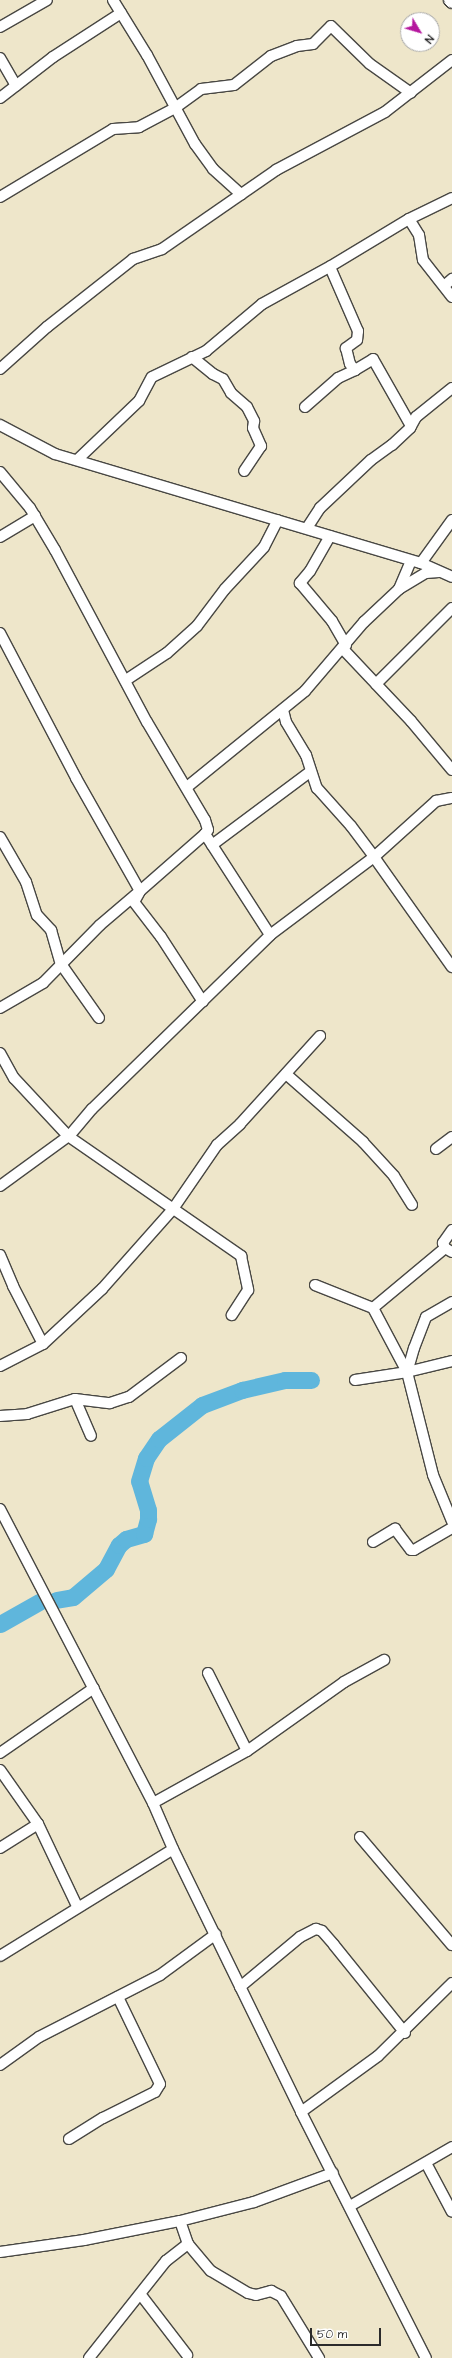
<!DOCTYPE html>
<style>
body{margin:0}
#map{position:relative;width:452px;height:2358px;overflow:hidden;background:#eee6ca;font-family:"Architects Daughter",sans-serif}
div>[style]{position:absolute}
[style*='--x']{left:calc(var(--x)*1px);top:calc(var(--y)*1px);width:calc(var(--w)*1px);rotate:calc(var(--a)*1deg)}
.river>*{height:17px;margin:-8.5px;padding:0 8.5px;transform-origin:8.5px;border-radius:8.5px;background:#5fb6dc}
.roads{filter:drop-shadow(1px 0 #484743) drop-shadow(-1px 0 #484743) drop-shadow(0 1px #484743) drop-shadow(0 -1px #484743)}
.minor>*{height:10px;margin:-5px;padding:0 5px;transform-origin:5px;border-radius:5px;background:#fff}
span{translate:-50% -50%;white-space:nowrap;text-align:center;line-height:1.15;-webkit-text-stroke:3px #fff;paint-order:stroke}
.north{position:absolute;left:400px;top:12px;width:40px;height:40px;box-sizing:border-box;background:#fff;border:1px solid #aaa;border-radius:50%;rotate:128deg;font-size:11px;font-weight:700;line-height:16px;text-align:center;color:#2b2b2b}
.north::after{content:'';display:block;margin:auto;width:14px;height:18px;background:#b5179e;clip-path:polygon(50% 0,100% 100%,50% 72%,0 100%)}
.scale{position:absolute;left:310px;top:2328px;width:71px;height:18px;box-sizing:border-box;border:2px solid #2b2b2b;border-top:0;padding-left:5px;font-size:12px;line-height:14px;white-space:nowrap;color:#2b2b2b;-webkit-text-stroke:3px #fff;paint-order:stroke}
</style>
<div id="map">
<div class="river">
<div style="--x:56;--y:1600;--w:17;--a:-10"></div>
<div style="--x:73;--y:1597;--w:43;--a:-40.3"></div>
<div style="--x:106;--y:1569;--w:27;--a:-62"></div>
<div style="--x:119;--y:1545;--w:9;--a:-41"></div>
<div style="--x:126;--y:1539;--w:19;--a:-16"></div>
<div style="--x:144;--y:1534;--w:16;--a:-75"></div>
<div style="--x:148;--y:1519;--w:9;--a:-90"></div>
<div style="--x:148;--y:1510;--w:30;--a:-107"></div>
<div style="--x:139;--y:1481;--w:24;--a:-73"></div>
<div style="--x:146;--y:1458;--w:23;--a:-56"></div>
<div style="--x:159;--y:1439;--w:55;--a:-38.3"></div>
<div style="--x:202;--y:1405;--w:43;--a:-20.6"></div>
<div style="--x:242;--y:1390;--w:44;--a:-13.1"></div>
<div style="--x:285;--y:1380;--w:26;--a:0"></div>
<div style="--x:0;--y:1624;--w:45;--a:-29.4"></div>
</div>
<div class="roads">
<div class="minor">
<div style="--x:113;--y:0;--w:65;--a:58.3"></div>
<div style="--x:147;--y:55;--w:101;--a:61.7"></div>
<div style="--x:195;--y:144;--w:31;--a:54"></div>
<div style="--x:213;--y:169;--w:38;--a:42"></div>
<div style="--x:449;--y:0;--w:4;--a:45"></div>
<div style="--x:0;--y:27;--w:54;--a:-29.9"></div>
<div style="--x:0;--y:58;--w:32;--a:60"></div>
<div style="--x:0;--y:98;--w:67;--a:-37.7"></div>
<div style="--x:53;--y:57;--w:81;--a:-32.9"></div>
<div style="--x:0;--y:197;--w:132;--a:-31"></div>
<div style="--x:113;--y:129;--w:26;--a:-4"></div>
<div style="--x:139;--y:127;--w:41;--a:-27.8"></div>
<div style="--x:175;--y:108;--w:32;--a:-36"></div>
<div style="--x:201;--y:89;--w:33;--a:-7"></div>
<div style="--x:234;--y:85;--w:47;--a:-38.1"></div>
<div style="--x:271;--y:56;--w:28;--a:-21"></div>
<div style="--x:297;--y:46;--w:16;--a:-7"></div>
<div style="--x:313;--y:44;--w:25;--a:-45"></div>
<div style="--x:331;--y:26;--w:54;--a:44.3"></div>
<div style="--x:370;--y:64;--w:50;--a:35.3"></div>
<div style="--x:409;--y:219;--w:19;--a:58"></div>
<div style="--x:419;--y:235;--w:25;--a:81"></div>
<div style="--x:423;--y:260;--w:47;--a:51.9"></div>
<div style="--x:330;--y:267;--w:70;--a:66.4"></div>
<div style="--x:358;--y:331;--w:9;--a:96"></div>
<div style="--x:357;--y:340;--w:14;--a:144"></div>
<div style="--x:346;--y:348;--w:16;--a:76"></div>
<div style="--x:350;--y:364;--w:8;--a:50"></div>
<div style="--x:355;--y:370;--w:21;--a:-31"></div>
<div style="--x:373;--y:359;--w:77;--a:60.4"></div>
<div style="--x:444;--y:286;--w:11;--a:-41"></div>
<div style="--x:192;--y:357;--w:27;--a:39"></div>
<div style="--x:213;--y:374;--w:11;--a:27"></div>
<div style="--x:223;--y:379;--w:16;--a:60"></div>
<div style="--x:231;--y:393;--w:21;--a:41"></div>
<div style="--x:247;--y:407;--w:16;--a:63"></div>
<div style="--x:254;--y:421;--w:7;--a:98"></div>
<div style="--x:253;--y:428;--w:20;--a:66"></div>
<div style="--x:261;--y:446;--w:30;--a:124"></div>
<div style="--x:0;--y:369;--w:63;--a:-41.8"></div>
<div style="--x:47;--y:327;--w:110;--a:-38.3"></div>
<div style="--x:133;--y:259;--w:31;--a:-19"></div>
<div style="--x:162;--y:249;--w:139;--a:-34.7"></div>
<div style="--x:276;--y:170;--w:123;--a:-28"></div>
<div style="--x:385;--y:112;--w:85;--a:-37.8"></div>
<div style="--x:305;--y:407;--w:44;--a:-41.3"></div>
<div style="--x:338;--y:378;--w:19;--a:-25"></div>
<div style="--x:0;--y:425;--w:62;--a:27.8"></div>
<div style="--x:55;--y:454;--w:382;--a:16.6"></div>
<div style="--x:421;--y:563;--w:34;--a:24"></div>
<div style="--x:77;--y:460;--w:86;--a:-43.6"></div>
<div style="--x:139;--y:401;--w:27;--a:-62"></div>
<div style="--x:152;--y:377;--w:60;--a:-25.7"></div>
<div style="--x:206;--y:351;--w:73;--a:-40"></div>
<div style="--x:262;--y:304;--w:79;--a:-28.8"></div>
<div style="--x:331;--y:266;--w:91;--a:-31.1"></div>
<div style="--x:409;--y:219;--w:48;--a:-26"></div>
<div style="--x:0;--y:472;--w:47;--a:50.2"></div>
<div style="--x:30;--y:508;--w:49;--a:59.2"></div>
<div style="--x:55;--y:550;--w:195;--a:61.9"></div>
<div style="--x:147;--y:722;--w:114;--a:59.4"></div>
<div style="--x:205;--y:820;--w:10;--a:73"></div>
<div style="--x:208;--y:830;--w:5;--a:127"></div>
<div style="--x:205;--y:834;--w:120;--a:57.2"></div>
<div style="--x:270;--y:935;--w:130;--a:-36.9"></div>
<div style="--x:374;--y:857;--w:135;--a:54.7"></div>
<div style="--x:307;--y:528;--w:24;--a:-57"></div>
<div style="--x:320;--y:508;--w:70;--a:-43.3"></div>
<div style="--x:371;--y:460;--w:26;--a:-36"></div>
<div style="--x:392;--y:445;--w:25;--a:-43"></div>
<div style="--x:410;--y:428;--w:13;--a:-61"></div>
<div style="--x:416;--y:417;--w:46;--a:-38.9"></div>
<div style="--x:330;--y:536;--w:40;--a:119.7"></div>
<div style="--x:310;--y:571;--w:16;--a:130"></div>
<div style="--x:300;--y:583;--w:50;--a:49.9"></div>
<div style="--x:332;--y:621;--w:28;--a:60"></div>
<div style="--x:0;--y:537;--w:41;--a:-31"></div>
<div style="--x:421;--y:563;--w:53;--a:-54.2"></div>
<div style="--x:399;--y:589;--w:30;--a:-67"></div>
<div style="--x:452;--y:608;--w:107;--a:135"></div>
<div style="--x:376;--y:684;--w:51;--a:46.6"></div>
<div style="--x:411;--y:721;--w:64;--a:50.1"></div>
<div style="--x:0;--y:633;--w:164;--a:62.3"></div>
<div style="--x:76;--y:778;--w:130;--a:60.5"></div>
<div style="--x:140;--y:891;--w:86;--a:-41.2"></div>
<div style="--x:343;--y:649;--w:48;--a:46.7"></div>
<div style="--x:126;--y:680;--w:49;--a:-33.4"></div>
<div style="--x:167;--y:653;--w:40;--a:-42"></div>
<div style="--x:197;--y:626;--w:46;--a:-52.9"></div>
<div style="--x:225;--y:589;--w:57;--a:-47.1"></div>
<div style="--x:264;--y:547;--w:30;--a:-63"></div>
<div style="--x:283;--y:710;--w:12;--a:76"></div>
<div style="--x:286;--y:722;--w:39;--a:59"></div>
<div style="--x:306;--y:755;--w:35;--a:72"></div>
<div style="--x:317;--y:788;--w:51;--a:48.2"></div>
<div style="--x:351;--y:826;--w:39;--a:53"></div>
<div style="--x:374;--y:857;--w:84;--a:-42.1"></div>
<div style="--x:436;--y:801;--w:16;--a:-11"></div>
<div style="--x:187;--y:787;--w:152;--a:-39.1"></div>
<div style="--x:305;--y:691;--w:91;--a:-49.5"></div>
<div style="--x:364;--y:622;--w:48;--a:-43.3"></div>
<div style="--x:399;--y:589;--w:31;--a:-31"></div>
<div style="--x:426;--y:573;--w:13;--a:-4"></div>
<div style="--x:0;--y:837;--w:52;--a:60"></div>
<div style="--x:26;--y:882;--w:35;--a:72"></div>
<div style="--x:37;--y:915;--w:21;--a:47"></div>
<div style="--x:51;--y:930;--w:35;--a:74"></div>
<div style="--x:61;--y:964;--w:66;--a:54.9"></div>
<div style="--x:212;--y:845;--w:122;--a:-36.7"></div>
<div style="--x:139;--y:893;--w:10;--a:119"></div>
<div style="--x:134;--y:902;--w:44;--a:52.4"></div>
<div style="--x:161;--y:937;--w:77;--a:57.1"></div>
<div style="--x:0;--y:1008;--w:50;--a:-30.2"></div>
<div style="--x:43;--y:983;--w:81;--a:-45.5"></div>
<div style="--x:100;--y:925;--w:52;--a:-40.4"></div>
<div style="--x:0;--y:1053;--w:29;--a:61"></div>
<div style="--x:14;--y:1078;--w:79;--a:47"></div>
<div style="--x:68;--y:1136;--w:211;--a:34.7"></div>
<div style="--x:241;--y:1256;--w:35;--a:78"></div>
<div style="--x:248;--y:1290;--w:30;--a:123"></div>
<div style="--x:286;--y:1074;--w:103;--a:41.4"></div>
<div style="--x:363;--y:1142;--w:46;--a:47.6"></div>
<div style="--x:394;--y:1176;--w:34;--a:58"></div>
<div style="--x:436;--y:1149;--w:20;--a:-37"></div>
<div style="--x:0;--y:1186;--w:87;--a:-36.1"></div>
<div style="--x:70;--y:1135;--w:34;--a:-50"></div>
<div style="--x:92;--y:1109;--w:249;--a:-44.3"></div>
<div style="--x:452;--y:1230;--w:16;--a:125"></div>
<div style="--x:443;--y:1243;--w:5;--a:68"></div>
<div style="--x:445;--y:1248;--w:8;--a:30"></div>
<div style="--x:0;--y:1255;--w:34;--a:67"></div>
<div style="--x:13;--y:1286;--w:65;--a:62.7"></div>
<div style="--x:315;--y:1285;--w:62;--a:21.6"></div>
<div style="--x:452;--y:1302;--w:30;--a:150"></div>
<div style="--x:426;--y:1317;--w:33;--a:111"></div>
<div style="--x:414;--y:1348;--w:25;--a:106"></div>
<div style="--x:407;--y:1372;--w:106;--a:75.8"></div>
<div style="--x:433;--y:1475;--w:50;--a:67.6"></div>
<div style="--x:0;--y:1366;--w:48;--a:-27.1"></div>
<div style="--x:43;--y:1344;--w:81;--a:-43"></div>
<div style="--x:102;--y:1289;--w:107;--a:-48.4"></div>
<div style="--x:173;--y:1209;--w:78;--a:-55.5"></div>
<div style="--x:217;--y:1145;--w:31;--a:-42"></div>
<div style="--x:240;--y:1124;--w:119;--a:-47.7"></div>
<div style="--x:407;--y:1372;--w:72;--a:-118"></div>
<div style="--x:373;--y:1308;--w:94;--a:-39.8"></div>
<div style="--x:355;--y:1380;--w:53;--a:-8.7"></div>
<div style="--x:407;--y:1372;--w:46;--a:-13.7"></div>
<div style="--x:75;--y:1399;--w:35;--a:7"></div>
<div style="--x:110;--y:1403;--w:20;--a:-18"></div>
<div style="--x:129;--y:1397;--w:65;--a:-36.9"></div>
<div style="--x:0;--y:1416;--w:27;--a:-4"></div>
<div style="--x:27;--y:1414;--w:50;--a:-17.4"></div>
<div style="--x:75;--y:1399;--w:40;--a:66.6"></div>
<div style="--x:0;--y:1509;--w:331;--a:62.5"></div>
<div style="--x:153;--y:1803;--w:50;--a:66.5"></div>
<div style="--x:173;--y:1849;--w:292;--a:64"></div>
<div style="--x:301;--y:2112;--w:276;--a:63.1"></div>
<div style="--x:373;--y:1542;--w:26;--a:-31"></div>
<div style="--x:395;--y:1529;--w:26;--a:53"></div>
<div style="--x:411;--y:1550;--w:3;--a:0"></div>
<div style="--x:414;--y:1550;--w:44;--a:-30.1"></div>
<div style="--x:208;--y:1673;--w:87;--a:63.4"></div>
<div style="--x:0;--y:1753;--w:114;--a:-34.7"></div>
<div style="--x:0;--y:1770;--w:66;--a:54.9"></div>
<div style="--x:38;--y:1824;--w:91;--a:64.6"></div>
<div style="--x:153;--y:1803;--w:107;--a:-29"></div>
<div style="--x:247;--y:1751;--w:119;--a:-35.4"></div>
<div style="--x:344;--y:1682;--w:46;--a:-28.8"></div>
<div style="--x:360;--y:1837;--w:142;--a:49.6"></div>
<div style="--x:0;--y:1848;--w:45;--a:-32.3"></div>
<div style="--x:0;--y:1956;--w:203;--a:-31.7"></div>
<div style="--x:240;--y:1987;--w:78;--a:-39.8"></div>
<div style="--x:300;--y:1937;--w:18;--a:-27"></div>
<div style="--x:316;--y:1929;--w:6;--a:18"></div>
<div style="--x:322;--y:1931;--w:18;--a:49"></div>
<div style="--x:334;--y:1945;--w:113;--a:51.1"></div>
<div style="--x:0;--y:2065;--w:48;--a:-35.7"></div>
<div style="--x:39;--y:2037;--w:136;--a:-27.1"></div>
<div style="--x:160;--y:1975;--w:69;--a:-36.2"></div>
<div style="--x:301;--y:2112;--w:95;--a:-36"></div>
<div style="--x:378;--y:2056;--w:104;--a:-44.6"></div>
<div style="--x:69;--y:2139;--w:40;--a:-32"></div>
<div style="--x:103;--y:2118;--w:58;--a:-26.6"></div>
<div style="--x:155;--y:2092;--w:9;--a:-58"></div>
<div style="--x:160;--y:2084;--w:97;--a:-115.8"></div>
<div style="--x:426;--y:2163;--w:55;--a:62"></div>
<div style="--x:350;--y:2206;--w:118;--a:-30"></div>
<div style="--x:188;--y:2244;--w:35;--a:50"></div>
<div style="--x:211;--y:2271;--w:43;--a:30.7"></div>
<div style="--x:248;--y:2293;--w:8;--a:14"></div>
<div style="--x:256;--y:2295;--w:16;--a:-15"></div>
<div style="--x:271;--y:2291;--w:11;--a:27"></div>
<div style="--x:281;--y:2296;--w:73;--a:58.5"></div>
<div style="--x:0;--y:2252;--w:85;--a:-8.1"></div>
<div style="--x:84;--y:2240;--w:98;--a:-11.2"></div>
<div style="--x:180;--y:2221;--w:76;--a:-14.4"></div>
<div style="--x:254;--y:2202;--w:84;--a:-20.2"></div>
<div style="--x:141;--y:2295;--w:76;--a:52.5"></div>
<div style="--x:89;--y:2358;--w:124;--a:-51.6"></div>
<div style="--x:166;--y:2261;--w:28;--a:-38"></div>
<div style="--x:188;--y:2244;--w:24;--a:-109"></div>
</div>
</div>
<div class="north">N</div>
<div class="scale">50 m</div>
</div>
